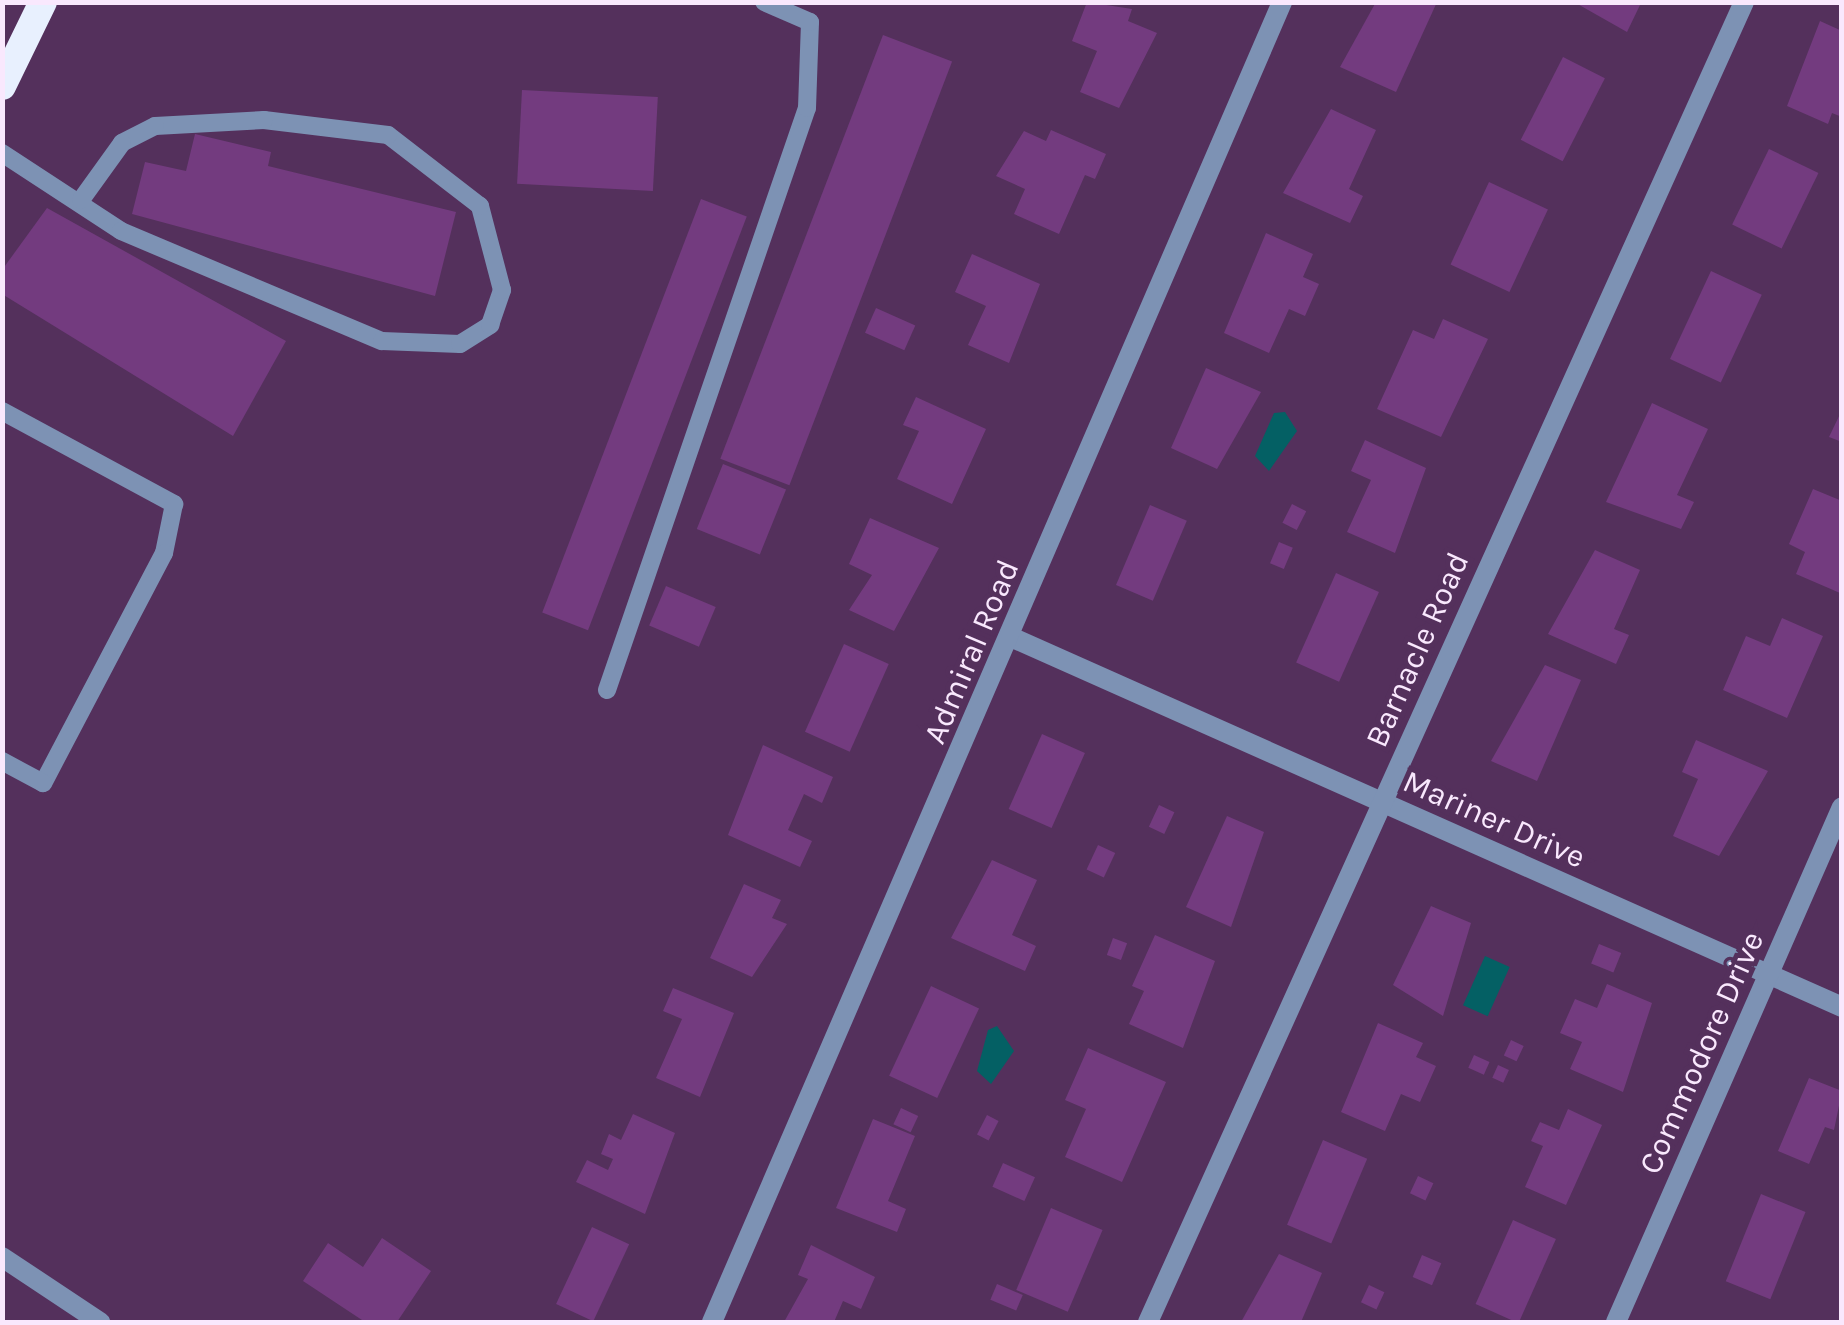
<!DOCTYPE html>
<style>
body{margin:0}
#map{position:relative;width:1844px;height:1325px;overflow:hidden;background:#54305c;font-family:Karla,sans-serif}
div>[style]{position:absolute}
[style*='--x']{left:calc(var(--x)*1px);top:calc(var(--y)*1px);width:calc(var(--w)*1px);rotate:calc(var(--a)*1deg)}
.water>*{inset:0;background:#046064;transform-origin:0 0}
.building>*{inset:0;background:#733b7f;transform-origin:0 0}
.service>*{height:18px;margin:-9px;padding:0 9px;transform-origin:9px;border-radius:9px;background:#7d92b4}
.minor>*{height:20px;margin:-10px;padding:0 10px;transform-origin:10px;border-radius:10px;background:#7d92b4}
.trunk>*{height:28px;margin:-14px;padding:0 14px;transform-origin:14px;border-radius:14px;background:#e8f0fe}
span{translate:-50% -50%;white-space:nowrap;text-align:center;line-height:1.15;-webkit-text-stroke:10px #54305c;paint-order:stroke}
.street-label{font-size:32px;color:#f9e8fd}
.frame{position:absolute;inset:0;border:5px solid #f9e8fd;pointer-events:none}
</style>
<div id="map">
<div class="water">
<div style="clip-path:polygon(1285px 412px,1297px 431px,1269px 471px,1255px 456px,1274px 413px)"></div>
<div style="left:1485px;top:956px;width:27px;height:54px;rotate:24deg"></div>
<div style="clip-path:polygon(997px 1026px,1014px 1051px,991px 1084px,977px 1071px,988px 1030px)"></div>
</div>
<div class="building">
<div style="clip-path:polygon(1087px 2px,1132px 9px,1128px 21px,1157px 33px,1119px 108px,1080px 92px,1097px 51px,1072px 41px)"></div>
<div style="clip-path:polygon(1376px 2px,1437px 2px,1396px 92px,1340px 67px)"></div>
<div style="clip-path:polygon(1574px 2px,1634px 2px,1640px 5px,1627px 32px)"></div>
<div style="clip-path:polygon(1820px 21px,1842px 31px,1842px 117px,1832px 113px,1828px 124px,1787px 106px)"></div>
<div style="left:883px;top:35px;width:74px;height:454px;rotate:21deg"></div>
<div style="left:1563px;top:57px;width:47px;height:93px;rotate:27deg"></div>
<div style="left:522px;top:90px;width:136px;height:94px;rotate:3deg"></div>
<div style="clip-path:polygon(1331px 109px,1376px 130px,1349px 189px,1363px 196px,1350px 223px,1283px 193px)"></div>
<div style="clip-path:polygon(1051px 130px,1106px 154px,1095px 179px,1085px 175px,1059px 234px,1014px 214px,1025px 189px,996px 176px,1024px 131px,1046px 141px)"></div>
<div style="clip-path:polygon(195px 134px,271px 152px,268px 166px,456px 212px,435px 296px,132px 214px,145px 162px,186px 171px)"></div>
<div style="left:1769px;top:149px;width:55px;height:84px;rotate:26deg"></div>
<div style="left:1489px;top:182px;width:65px;height:91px;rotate:25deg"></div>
<div style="left:701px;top:199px;width:49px;height:443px;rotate:21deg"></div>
<div style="clip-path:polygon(47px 208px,286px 341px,233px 436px,2px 294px,2px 270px)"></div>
<div style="clip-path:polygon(1266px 233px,1313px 254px,1303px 277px,1319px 284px,1305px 316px,1289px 309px,1269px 353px,1224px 333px)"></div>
<div style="clip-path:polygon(972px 254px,1040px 284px,1009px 363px,968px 345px,986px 306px,955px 292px)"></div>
<div style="left:1711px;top:271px;width:56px;height:97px;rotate:25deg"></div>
<div style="left:876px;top:308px;width:43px;height:27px;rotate:24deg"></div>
<div style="clip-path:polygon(1443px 319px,1488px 339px,1441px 437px,1377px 409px,1413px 330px,1434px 339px)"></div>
<div style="clip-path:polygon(1206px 368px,1261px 392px,1217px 469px,1171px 448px)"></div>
<div style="clip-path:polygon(916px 397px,986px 429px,952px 504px,897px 479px,919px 431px,903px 425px)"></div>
<div style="clip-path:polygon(1652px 403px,1708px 429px,1677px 495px,1694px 502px,1681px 529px,1606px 502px)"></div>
<div style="clip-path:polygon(1842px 410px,1842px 442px,1829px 437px)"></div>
<div style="clip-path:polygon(1365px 440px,1426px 468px,1395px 553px,1347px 532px,1371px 480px,1351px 471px)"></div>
<div style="left:723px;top:464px;width:68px;height:70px;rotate:22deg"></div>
<div style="clip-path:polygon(1813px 489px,1842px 501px,1840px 593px,1796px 574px,1805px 552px,1789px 544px)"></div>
<div style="left:1292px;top:504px;width:16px;height:21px;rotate:27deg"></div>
<div style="left:1150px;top:505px;width:40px;height:87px;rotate:23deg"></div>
<div style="clip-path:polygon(870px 518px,939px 548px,894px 631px,849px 610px,872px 575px,849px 564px)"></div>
<div style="left:1279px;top:542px;width:15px;height:23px;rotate:23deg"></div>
<div style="clip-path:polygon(1595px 550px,1640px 570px,1614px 629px,1629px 635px,1616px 664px,1548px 634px)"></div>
<div style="left:1336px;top:573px;width:47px;height:98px;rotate:24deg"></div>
<div style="left:666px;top:586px;width:54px;height:43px;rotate:23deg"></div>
<div style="clip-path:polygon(1782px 618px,1823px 636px,1787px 718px,1723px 690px,1746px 636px,1770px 646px)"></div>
<div style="left:844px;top:644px;width:49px;height:96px;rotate:24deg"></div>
<div style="clip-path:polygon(1545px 665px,1581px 680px,1537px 781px,1491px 761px)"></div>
<div style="left:1042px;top:734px;width:47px;height:82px;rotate:24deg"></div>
<div style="clip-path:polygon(1696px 740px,1768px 771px,1719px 856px,1673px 836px,1698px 779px,1682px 772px)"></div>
<div style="clip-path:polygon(763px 745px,833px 777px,822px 803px,804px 794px,788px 830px,812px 841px,800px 867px,728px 835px)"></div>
<div style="left:1159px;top:805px;width:17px;height:24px;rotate:25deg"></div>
<div style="clip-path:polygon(1227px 816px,1264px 832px,1231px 927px,1186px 907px)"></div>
<div style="left:1098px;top:845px;width:19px;height:27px;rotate:25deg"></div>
<div style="clip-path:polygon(992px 860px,1037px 880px,1012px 935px,1036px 946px,1025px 971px,951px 938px)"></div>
<div style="clip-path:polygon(744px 884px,781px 900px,772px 918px,787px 924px,752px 977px,710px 958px)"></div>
<div style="clip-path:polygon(1431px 906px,1471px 923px,1443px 1016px,1393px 985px)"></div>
<div style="clip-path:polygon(1155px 935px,1215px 961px,1183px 1048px,1129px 1024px,1144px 991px,1132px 986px)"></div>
<div style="left:1113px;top:938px;width:15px;height:18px;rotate:20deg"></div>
<div style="left:1599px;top:944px;width:24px;height:21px;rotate:22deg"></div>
<div style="clip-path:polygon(1607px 984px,1652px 1003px,1623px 1092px,1570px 1069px,1582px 1042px,1560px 1033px,1575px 999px,1597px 1008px)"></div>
<div style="left:931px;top:986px;width:53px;height:99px;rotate:25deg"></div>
<div style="clip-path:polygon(673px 988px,734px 1013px,700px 1097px,656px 1078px,682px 1019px,663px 1011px)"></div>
<div style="clip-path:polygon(1378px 1023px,1423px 1043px,1416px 1057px,1436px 1066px,1420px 1102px,1401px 1094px,1385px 1131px,1341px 1112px)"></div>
<div style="left:1511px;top:1040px;width:14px;height:17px;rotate:25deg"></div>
<div style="clip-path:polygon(1088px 1048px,1166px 1082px,1122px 1182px,1065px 1157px,1086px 1109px,1065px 1100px)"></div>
<div style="left:1474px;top:1055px;width:17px;height:14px;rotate:24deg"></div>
<div style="left:1498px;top:1065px;width:12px;height:14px;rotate:24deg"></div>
<div style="clip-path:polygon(1809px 1078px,1842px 1091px,1834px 1130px,1825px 1127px,1809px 1164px,1778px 1151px)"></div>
<div style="left:901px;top:1108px;width:19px;height:18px;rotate:25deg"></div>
<div style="clip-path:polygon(1568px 1109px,1602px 1125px,1566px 1205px,1525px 1187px,1543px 1146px,1531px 1141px,1540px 1122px,1559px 1130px)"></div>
<div style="clip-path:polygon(633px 1114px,675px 1133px,645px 1214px,576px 1182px,587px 1160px,608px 1170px,613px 1159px,601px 1154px,609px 1134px,621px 1140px)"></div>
<div style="left:987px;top:1115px;width:13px;height:22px;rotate:27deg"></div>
<div style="clip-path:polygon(873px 1119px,915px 1136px,888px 1201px,906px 1209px,897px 1232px,836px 1208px)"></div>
<div style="left:1323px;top:1140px;width:48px;height:92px;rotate:23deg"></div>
<div style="left:1003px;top:1163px;width:35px;height:26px;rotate:24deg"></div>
<div style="left:1418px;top:1176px;width:17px;height:19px;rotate:25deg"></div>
<div style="left:1761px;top:1194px;width:48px;height:94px;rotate:22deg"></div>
<div style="left:1051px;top:1208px;width:56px;height:89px;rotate:23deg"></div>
<div style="left:1513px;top:1220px;width:47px;height:92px;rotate:24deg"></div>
<div style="left:592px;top:1227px;width:41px;height:85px;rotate:25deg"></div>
<div style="clip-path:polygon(382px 1238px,431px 1271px,397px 1322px,365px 1322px,303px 1281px,328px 1243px,363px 1267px)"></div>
<div style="clip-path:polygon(811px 1245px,875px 1277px,861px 1309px,843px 1301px,834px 1322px,784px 1322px,808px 1279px,798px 1275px)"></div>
<div style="clip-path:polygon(1279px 1254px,1322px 1273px,1301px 1322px,1241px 1322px)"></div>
<div style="left:1422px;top:1255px;width:21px;height:24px;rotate:23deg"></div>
<div style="left:997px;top:1284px;width:28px;height:17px;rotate:23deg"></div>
<div style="left:1369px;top:1285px;width:17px;height:19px;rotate:25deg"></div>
</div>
<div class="service">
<div style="--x:2;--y:153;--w:142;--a:33.2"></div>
<div style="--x:121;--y:231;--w:283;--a:22.9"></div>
<div style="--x:382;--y:341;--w:78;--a:2.2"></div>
<div style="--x:460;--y:344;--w:36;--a:-32"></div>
<div style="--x:490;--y:325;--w:37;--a:-71"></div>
<div style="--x:502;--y:290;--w:87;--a:-104.7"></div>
<div style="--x:480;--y:206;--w:116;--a:-142.3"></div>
<div style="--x:388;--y:135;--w:125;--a:-173.1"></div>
<div style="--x:264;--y:120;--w:109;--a:176.8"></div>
<div style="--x:155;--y:126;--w:37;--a:153"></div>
<div style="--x:122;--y:143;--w:70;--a:125.7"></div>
<div style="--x:2;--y:411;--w:196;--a:28.4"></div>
<div style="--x:174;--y:504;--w:50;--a:101.5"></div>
<div style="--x:164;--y:553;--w:260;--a:117.7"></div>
<div style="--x:43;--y:783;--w:47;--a:-151.8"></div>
<div style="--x:607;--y:690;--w:615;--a:-71.04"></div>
<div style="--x:807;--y:108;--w:86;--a:-88"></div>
<div style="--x:810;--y:22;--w:50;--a:-156.5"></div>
</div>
<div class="minor">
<div style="--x:1013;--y:638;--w:907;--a:23.99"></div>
<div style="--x:2;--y:1257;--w:118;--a:33.6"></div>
<div style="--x:712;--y:1322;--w:1438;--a:-66.64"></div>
<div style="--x:1148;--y:1322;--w:1448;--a:-65.7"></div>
<div style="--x:1616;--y:1322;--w:562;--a:-66.31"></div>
</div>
<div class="trunk">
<div style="--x:2;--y:86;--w:93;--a:-64"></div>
</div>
<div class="street-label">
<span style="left:1418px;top:650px;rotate:-66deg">Barnacle Road</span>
<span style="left:972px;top:652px;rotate:-67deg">Admiral Road</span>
<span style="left:1494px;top:820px;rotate:24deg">Mariner Drive</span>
<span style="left:1702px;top:1053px;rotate:-66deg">Commodore Drive</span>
</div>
<div class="frame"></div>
</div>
